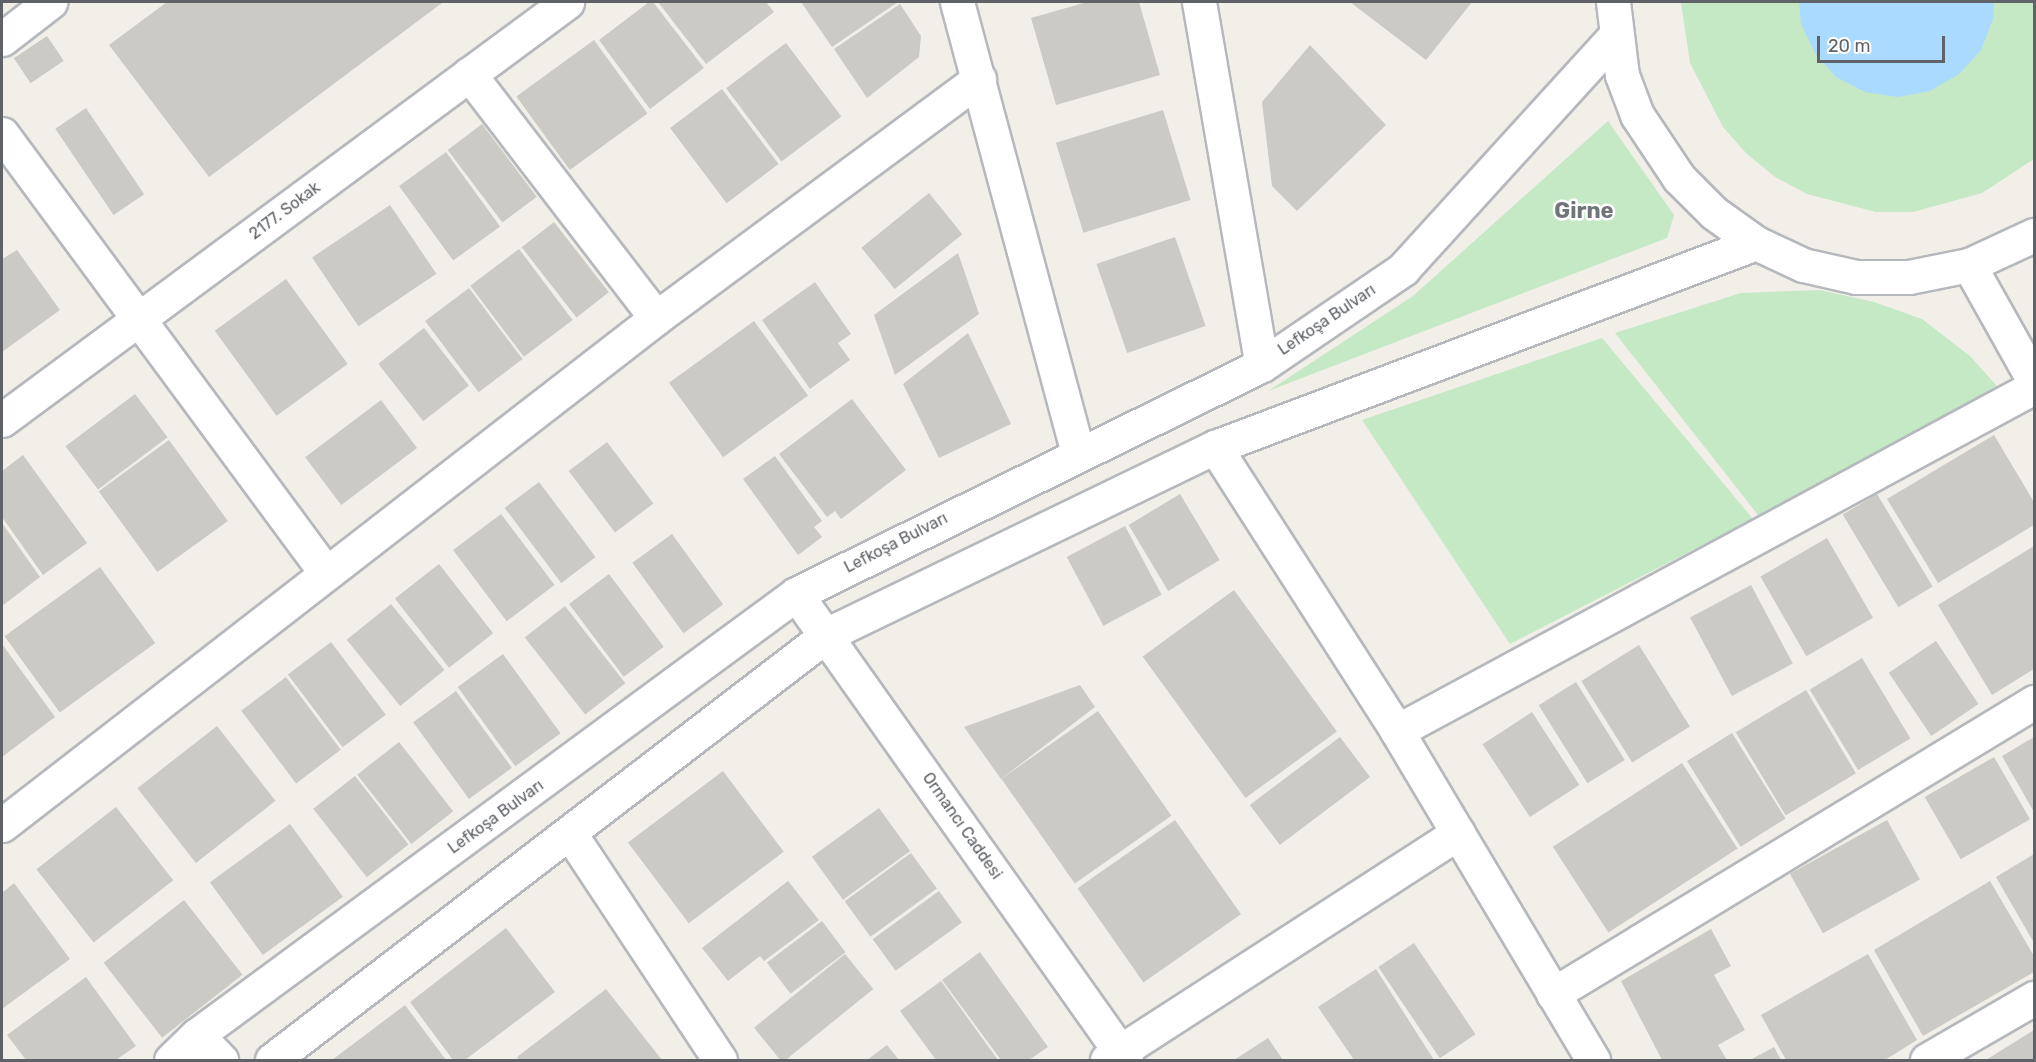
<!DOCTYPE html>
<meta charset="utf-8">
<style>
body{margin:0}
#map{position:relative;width:2036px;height:1062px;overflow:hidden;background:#f1efe8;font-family:Rubik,sans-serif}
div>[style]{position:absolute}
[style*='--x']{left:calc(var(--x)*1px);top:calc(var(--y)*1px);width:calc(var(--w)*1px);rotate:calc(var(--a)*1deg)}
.green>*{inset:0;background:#c5e8c5}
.water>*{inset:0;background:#aadaff}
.building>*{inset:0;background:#cccac5;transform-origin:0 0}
.roads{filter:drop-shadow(2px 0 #b5b8bc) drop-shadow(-2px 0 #b5b8bc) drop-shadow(0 2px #b5b8bc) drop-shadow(0 -2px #b5b8bc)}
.street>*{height:33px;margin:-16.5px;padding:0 16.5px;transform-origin:16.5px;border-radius:16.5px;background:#fff}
.secondary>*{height:33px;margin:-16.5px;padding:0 16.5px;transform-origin:16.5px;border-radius:16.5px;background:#fff}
span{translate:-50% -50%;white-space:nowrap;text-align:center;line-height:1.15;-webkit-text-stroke:5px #fff;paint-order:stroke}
.street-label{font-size:16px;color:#5f6368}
.district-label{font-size:22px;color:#70757a;font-weight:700}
.frame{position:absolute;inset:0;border:3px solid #5f6368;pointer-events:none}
.scale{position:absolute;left:1817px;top:36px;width:128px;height:27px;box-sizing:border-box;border:3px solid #5f6368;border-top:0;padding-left:8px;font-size:18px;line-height:21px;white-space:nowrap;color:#5f6368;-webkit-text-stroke:4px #fff;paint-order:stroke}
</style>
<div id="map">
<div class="green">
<div style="clip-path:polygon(1681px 2px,2034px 2px,2034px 159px,1982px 193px,1913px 212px,1876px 212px,1807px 194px,1775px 177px,1747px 154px,1723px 127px,1690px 63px)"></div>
<div style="clip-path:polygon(1608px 121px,1674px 215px,1667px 238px,1268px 391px,1413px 296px)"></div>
<div style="clip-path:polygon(1820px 290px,1874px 302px,1922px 319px,1970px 356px,2004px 394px,1762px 520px,1615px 333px,1741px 293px)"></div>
<div style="clip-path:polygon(1602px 338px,1753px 519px,1510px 644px,1362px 420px)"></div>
</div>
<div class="water">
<div style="clip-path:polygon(1799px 2px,1994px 2px,1993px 19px,1981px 50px,1959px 74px,1930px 91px,1898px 97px,1865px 92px,1836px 77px,1815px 53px,1801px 24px)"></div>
</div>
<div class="building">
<div style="clip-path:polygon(167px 2px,441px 2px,442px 3px,209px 177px,109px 45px)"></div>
<div style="clip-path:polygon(649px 2px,653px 2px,704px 68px,650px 109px,599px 40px)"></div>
<div style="clip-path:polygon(658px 2px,766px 2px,774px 12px,706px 64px)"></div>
<div style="clip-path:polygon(801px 2px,898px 2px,832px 47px)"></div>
<div style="clip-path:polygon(1087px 2px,1139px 2px,1160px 75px,1056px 105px,1031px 18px)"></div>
<div style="clip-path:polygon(1350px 2px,1472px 2px,1426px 60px)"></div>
<div style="clip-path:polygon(900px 4px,921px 36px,919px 57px,867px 98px,834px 49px)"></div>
<div style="left:47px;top:36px;width:30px;height:40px;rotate:56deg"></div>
<div style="left:594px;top:40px;width:91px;height:96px;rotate:54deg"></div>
<div style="left:786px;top:43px;width:92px;height:75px;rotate:53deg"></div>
<div style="clip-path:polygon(1310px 45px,1386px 125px,1297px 211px,1272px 186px,1262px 102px)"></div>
<div style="left:722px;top:89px;width:94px;height:65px;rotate:53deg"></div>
<div style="left:86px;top:108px;width:104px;height:37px;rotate:56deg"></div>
<div style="left:1163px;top:110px;width:94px;height:112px;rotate:73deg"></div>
<div style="left:482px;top:124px;width:91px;height:43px;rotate:53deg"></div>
<div style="left:446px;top:152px;width:92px;height:58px;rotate:54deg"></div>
<div style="left:929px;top:193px;width:53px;height:87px;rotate:51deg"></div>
<div style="left:390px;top:205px;width:83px;height:94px;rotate:56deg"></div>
<div style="left:554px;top:222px;width:89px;height:41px;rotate:52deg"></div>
<div style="left:1175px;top:237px;width:94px;height:83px;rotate:71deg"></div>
<div style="left:519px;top:249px;width:89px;height:61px;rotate:53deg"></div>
<div style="clip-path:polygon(17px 250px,60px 310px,2px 352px,2px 259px)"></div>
<div style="clip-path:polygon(958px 253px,979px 314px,895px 375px,874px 315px)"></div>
<div style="left:286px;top:279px;width:105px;height:88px;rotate:54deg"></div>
<div style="clip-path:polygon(815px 282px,851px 334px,838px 343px,850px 360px,810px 389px,762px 320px)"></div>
<div style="left:469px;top:288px;width:89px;height:55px;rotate:53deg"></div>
<div style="left:754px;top:321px;width:92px;height:105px;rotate:54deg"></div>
<div style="left:424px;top:328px;width:73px;height:58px;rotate:52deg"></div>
<div style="clip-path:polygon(968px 333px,1011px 424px,939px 458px,903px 384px)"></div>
<div style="left:135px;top:394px;width:54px;height:87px;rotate:53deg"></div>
<div style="clip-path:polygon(852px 399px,906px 470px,841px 519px,835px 511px,827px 517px,779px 454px)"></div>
<div style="left:381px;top:400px;width:60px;height:95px;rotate:53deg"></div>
<div style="clip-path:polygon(1994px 435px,2034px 502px,2034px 525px,1938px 583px,1887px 499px)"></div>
<div style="left:169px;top:440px;width:100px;height:87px;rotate:54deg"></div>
<div style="left:607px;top:442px;width:77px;height:48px;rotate:53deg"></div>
<div style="clip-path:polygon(23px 455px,87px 543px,43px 575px,2px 517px,2px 471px)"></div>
<div style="clip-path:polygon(775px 456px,822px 521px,814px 527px,822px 537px,798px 555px,743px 479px)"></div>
<div style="left:539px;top:482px;width:94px;height:43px;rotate:53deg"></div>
<div style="left:1180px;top:494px;width:77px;height:60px;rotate:59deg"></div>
<div style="left:1877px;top:494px;width:108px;height:40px;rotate:59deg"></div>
<div style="left:501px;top:514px;width:89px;height:60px;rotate:53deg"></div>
<div style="clip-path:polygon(2px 523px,40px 577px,2px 606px)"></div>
<div style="left:1125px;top:526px;width:78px;height:66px;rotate:62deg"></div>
<div style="left:672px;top:534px;width:87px;height:49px;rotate:54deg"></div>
<div style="left:1827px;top:538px;width:92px;height:77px;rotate:60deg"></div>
<div style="clip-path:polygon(2034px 546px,2034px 669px,1992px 695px,1938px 605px)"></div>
<div style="left:439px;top:564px;width:88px;height:56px;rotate:52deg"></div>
<div style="left:100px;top:567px;width:94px;height:118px;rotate:54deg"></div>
<div style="left:609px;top:574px;width:91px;height:50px;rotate:53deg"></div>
<div style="left:1751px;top:585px;width:89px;height:69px;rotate:62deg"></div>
<div style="left:1234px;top:590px;width:175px;height:113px;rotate:54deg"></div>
<div style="left:391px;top:604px;width:85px;height:57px;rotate:51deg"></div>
<div style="left:565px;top:606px;width:98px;height:51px;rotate:52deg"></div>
<div style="left:1936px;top:641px;width:76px;height:57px;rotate:56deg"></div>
<div style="left:331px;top:642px;width:91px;height:54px;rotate:53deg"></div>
<div style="clip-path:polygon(2px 644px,55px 717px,2px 757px)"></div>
<div style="left:1639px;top:645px;width:96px;height:68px;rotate:58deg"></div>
<div style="left:503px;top:654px;width:98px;height:56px;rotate:54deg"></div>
<div style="left:1862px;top:658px;width:94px;height:61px;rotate:59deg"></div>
<div style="left:286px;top:677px;width:91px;height:56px;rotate:53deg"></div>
<div style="left:1576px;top:682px;width:92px;height:44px;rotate:58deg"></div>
<div style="clip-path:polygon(1080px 685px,1095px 707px,1001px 779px,964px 727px)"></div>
<div style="left:1806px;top:690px;width:97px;height:82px;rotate:59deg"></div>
<div style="left:456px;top:691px;width:95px;height:53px;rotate:54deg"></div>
<div style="left:1098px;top:711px;width:128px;height:118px;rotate:55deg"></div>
<div style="left:1532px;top:712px;width:87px;height:59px;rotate:57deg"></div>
<div style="left:217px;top:726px;width:95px;height:101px;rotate:52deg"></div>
<div style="left:1732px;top:733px;width:101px;height:53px;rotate:58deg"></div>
<div style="left:1340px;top:737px;width:50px;height:113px;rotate:53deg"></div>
<div style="clip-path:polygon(2034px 737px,2034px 812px,2002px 756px)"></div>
<div style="left:399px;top:742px;width:88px;height:53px;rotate:52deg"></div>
<div style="left:1994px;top:757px;width:72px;height:80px;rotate:60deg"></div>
<div style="left:1682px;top:763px;width:102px;height:154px;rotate:57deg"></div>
<div style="left:723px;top:771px;width:101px;height:119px;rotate:53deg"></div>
<div style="left:355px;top:776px;width:87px;height:53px;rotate:52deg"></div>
<div style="left:116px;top:807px;width:93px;height:101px;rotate:52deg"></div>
<div style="left:879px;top:808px;width:53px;height:83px;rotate:54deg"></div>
<div style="left:1175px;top:820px;width:115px;height:119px;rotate:55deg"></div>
<div style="left:1887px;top:820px;width:68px;height:111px;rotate:61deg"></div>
<div style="left:290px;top:824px;width:90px;height:99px;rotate:54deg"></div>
<div style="left:911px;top:853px;width:44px;height:82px;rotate:54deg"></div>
<div style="clip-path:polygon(2034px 854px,2034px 943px,1996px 877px)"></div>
<div style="clip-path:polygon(788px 881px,819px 920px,764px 961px,760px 956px,728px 981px,702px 948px)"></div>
<div style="clip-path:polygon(1990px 881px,2034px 956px,2034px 972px,1923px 1036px,1874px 950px)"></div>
<div style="clip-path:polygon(14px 883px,70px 959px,2px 1009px,2px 893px)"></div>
<div style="left:939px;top:891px;width:39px;height:82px;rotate:54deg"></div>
<div style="left:184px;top:900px;width:95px;height:102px;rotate:52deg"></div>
<div style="left:822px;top:921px;width:39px;height:69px;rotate:53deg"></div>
<div style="clip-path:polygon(506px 928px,555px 992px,465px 1060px,453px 1060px,410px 1002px)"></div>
<div style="clip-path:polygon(1711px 929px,1731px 966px,1714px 975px,1745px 1030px,1718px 1045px,1727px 1060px,1662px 1060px,1621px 981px)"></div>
<div style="left:1414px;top:943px;width:110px;height:43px;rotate:56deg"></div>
<div style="clip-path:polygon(980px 952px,1048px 1047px,1029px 1060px,1001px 1060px,942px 980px)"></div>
<div style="left:845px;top:954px;width:45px;height:117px;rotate:51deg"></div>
<div style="clip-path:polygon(1868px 954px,1917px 1040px,1885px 1060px,1786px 1060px,1761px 1015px)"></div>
<div style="clip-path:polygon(1376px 969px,1434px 1060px,1354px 1060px,1318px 1007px)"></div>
<div style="clip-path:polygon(86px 977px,136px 1046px,116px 1060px,26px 1060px,7px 1035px)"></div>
<div style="clip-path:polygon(941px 981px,998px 1060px,936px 1060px,900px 1011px)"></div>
<div style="clip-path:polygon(606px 989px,662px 1060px,519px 1060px,517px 1057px)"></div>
<div style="clip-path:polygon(405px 1005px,446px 1060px,332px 1060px)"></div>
<div style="clip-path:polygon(2034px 1030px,2034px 1060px,1986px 1060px)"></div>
<div style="clip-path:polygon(1268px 1038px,1283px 1060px,1234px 1060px)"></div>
<div style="clip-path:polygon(887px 1045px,899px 1060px,867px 1060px)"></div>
<div style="clip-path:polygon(1774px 1047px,1781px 1060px,1750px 1060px)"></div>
</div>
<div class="roads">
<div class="street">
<div style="--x:1199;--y:2;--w:368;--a:80.2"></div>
<div style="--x:2;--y:39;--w:61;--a:-37.6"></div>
<div style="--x:469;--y:74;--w:307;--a:52.5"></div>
<div style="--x:2;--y:134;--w:546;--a:53.57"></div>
<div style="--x:1215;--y:447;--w:337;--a:57.3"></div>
<div style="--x:1397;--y:731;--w:383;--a:59.2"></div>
<div style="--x:1397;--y:731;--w:724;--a:-28.37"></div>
<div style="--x:2;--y:825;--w:828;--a:-37.78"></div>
<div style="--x:656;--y:318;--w:402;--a:-36.5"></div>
<div style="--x:571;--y:835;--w:270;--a:56.5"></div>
<div style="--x:1553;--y:994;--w:563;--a:-31.26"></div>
<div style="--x:197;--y:1035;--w:35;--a:46"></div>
<div style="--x:1107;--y:1060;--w:418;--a:-32.9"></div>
<div style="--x:1927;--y:1060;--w:124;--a:-30.1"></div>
</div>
<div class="secondary">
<div style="--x:957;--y:2;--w:467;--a:75"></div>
<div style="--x:1613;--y:2;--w:74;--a:83"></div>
<div style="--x:1622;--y:75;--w:43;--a:69.4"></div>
<div style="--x:1637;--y:115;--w:76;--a:56.3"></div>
<div style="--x:1679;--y:178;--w:49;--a:45"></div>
<div style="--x:1714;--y:213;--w:52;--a:35.5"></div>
<div style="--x:1756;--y:243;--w:52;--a:25.1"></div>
<div style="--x:1803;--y:265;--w:54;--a:12.8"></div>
<div style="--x:1856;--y:277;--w:53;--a:0"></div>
<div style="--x:1909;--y:277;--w:61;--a:-11.3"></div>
<div style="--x:1969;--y:265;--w:72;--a:-24.8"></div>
<div style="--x:1969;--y:265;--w:133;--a:60.7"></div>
<div style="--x:2;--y:420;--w:703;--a:-36.49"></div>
<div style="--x:796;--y:594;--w:571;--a:54.7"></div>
<div style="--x:171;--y:1060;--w:36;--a:-44"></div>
<div style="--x:197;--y:1035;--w:744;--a:-36.36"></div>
<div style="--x:796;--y:594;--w:519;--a:-26.17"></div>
<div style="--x:1262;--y:365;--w:171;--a:-34.2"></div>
<div style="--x:1403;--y:269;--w:315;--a:-47.7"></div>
<div style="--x:272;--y:1060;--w:700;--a:-37.46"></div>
<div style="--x:828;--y:634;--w:430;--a:-25.8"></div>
<div style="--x:1215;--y:447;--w:578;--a:-20.66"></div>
</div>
</div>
<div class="street-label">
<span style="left:285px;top:211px;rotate:-37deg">2177. Sokak</span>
<span style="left:1327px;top:320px;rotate:-34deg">Lefkoşa Bulvarı</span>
<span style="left:896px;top:543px;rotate:-27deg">Lefkoşa Bulvarı</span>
<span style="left:496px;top:817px;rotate:-36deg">Lefkoşa Bulvarı</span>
<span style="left:962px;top:826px;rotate:55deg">Ormancı Caddesi</span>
</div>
<div class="district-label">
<span style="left:1584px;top:211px">Girne</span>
</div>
<div class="frame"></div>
<div class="scale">20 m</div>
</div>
